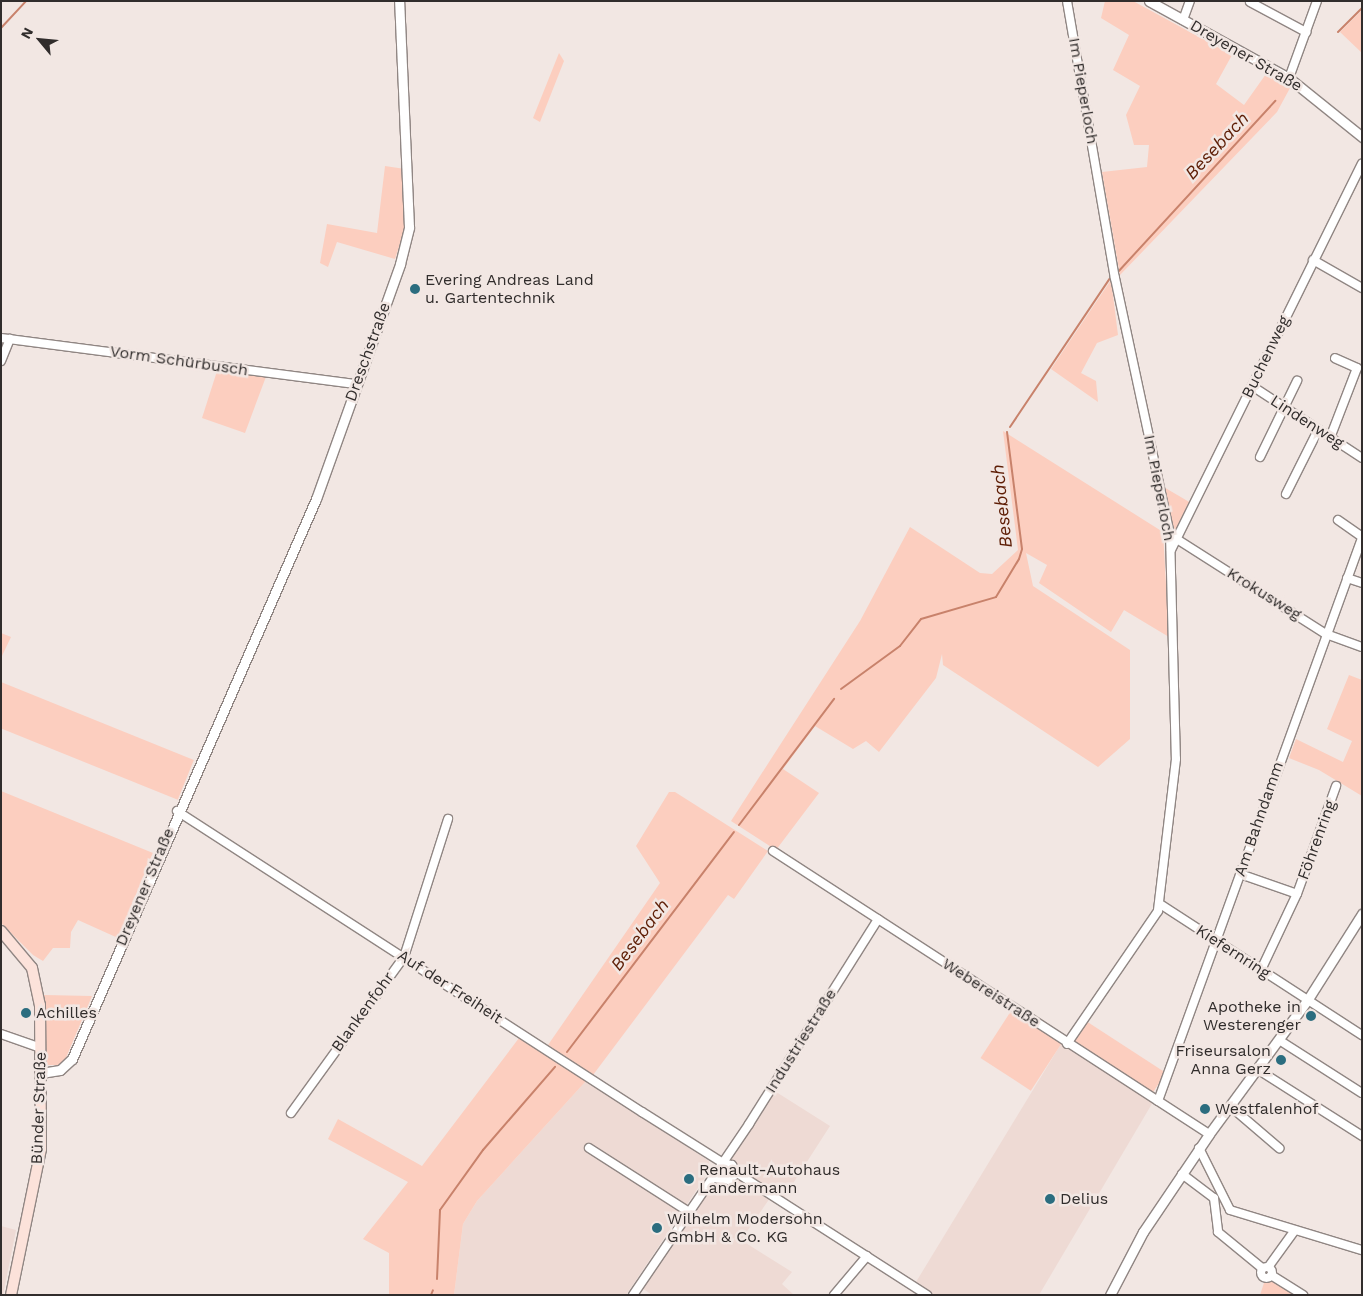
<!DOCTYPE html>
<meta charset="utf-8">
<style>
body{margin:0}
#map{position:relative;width:1363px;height:1296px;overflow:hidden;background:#f2e7e3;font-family:"Work Sans",sans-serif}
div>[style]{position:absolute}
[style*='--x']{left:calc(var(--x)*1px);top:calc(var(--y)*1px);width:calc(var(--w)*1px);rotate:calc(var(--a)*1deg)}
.built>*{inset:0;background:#eedad4}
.green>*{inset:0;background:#fccebf;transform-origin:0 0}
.stream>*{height:2px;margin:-1px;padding:0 1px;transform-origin:1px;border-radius:1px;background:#c8826b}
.roads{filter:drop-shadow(1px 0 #908683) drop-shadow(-1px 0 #908683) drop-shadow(0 1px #908683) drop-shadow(0 -1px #908683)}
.minor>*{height:8px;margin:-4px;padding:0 4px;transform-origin:4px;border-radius:4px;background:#fff}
.minor>.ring{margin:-4px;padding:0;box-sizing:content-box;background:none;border:8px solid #fff;border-radius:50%}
.tertiary>*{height:9px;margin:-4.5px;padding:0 4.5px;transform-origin:4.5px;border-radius:4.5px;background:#fff}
.secondary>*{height:10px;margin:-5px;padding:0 5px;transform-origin:5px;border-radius:5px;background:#fce2da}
.dots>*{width:14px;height:14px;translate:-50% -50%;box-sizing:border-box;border:2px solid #f2e7e3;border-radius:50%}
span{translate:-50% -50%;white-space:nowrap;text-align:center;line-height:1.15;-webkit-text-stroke:5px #f2e7e3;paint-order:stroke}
.street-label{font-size:16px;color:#312d2c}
.poi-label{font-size:16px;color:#312d2c}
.left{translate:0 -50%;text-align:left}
.right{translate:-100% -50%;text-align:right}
.water-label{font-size:18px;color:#5e1e06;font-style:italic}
.frame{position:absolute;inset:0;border:2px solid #312d2c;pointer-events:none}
.north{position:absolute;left:15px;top:15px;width:50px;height:50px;-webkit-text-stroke:4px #f2e7e3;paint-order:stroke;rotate:298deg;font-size:14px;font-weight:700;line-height:20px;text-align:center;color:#312d2c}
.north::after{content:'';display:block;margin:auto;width:18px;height:22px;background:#312d2c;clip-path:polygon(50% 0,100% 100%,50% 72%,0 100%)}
</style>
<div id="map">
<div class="built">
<div style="clip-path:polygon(1061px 1044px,1153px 1102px,1039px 1295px,934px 1295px,916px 1282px)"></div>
<div style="clip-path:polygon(586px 1081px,709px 1161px,710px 1170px,626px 1295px,454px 1295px,463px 1224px,477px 1201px)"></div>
<div style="clip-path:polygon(773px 1090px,830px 1126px,783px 1199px,770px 1198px,741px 1240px,792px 1272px,782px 1284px,794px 1295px,652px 1295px,642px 1288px)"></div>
<div style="clip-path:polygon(1px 1226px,16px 1230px,3px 1295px,1px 1295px)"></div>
</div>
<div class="green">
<div style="clip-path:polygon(1105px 1px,1133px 1px,1232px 55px,1216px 84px,1244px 105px,1266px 74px,1290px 88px,1277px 112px,1120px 275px,1102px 172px,1147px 167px,1149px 145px,1134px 145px,1126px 115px,1140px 86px,1113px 70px,1129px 35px,1101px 18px)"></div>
<div style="clip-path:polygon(1362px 10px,1362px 53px,1340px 32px)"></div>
<div style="clip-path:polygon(559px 53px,564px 61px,540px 122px,533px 118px)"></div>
<div style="clip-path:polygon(385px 166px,405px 169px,405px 228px,395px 259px,337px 242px,328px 267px,320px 263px,327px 224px,377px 233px)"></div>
<div style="clip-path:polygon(1111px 280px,1118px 335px,1097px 343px,1081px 373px,1096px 381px,1098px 402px,1051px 369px)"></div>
<div style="clip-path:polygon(218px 368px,267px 374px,245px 433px,202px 418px)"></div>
<div style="clip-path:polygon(1003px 431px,1163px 532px,1169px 637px,1124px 610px,1111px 632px,1039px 583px,1047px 565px,1026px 553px,1033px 586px,1130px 650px,1130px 739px,1098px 767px,943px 665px,942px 654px,936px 678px,879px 752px,866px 741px,853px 749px,815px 726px,783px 769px,819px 793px,776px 850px,731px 821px,860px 621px,910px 527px,980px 573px,992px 574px,1018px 550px)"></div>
<div style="clip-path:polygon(1162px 486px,1191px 503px,1176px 532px,1172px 532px)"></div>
<div style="clip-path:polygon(1px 633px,11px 637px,1px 658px)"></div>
<div style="clip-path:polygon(1349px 675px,1362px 680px,1362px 796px,1319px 770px,1289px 758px,1296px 739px,1343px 762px,1352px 741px,1327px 729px)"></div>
<div style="left:1px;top:682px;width:208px;height:43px;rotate:22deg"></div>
<div style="clip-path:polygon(1px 791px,153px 853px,118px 938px,78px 920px,71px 932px,70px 948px,53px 948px,43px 961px,33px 955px,1px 923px)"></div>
<div style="clip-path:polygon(669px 792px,675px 792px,768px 851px,734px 899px,728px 895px,593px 1075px,548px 1045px,660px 883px,636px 846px)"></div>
<div style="clip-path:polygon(44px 995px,92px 996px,65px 1060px,58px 1065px,46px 1065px)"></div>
<div style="left:1011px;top:1011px;width:60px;height:56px;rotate:33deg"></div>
<div style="left:1086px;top:1021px;width:95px;height:25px;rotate:33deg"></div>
<div style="clip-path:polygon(519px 1038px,586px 1081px,477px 1201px,463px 1224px,454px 1295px,389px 1295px,389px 1253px,363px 1239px,408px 1182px,328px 1139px,338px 1119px,422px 1166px)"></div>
<div style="clip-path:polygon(1265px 1280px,1273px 1280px,1296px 1295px,1260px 1295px)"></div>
</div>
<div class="stream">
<div style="--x:1;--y:28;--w:37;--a:-47"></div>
<div style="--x:1338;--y:32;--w:34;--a:-45"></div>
<div style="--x:1117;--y:273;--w:234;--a:-47.4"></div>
<div style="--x:1010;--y:427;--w:179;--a:-56.1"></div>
<div style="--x:841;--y:689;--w:73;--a:-36.1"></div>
<div style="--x:900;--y:646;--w:34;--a:-52"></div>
<div style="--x:921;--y:619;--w:78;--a:-16.3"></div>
<div style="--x:996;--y:597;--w:44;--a:-58.8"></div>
<div style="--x:1019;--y:559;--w:10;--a:-73"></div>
<div style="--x:1022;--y:549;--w:118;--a:-97.3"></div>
<div style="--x:739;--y:825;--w:158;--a:-53"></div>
<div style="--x:567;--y:1052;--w:276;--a:-52.8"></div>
<div style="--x:437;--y:1279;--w:69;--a:-87.5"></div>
<div style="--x:440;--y:1210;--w:74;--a:-54.4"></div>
<div style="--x:483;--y:1150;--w:110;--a:-49.1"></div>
<div style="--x:431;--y:1295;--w:5;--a:-68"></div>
</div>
<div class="roads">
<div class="minor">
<div style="--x:1067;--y:1;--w:281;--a:80.2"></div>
<div style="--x:1115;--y:278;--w:262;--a:77.9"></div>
<div style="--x:1170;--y:534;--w:225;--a:88.5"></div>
<div style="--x:1176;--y:759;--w:153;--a:96.8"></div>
<div style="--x:1158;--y:911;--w:161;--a:124.4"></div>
<div style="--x:1250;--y:2;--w:64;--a:28.2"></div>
<div style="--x:1183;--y:20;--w:20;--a:-70"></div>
<div style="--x:1289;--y:78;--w:82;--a:-70"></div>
<div style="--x:1313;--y:260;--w:56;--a:29.7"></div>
<div style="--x:1;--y:338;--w:359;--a:7.4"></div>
<div style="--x:1;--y:361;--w:24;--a:-68"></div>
<div style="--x:1252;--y:386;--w:131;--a:33.2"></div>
<div style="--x:1330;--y:438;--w:75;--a:-68.9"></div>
<div style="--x:1357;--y:368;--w:24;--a:-156"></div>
<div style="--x:1260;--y:457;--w:85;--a:-64"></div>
<div style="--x:1286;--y:494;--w:72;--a:-63.4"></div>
<div style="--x:1338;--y:520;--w:29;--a:35"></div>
<div style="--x:1172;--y:536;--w:183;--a:32.5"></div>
<div style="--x:1326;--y:634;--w:38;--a:20"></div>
<div style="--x:1171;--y:550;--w:431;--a:-63.7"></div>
<div style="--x:1347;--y:578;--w:16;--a:18"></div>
<div style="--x:177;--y:811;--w:554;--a:32.92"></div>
<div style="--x:642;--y:1112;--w:96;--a:32.2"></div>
<div style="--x:723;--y:1163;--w:9;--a:13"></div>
<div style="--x:732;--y:1165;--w:9;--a:58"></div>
<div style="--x:773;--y:851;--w:520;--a:32.99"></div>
<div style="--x:1240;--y:874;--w:60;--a:19.3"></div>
<div style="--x:1160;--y:904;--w:241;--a:33"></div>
<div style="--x:1261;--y:970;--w:84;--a:-64.7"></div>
<div style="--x:1297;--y:894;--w:115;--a:-70.1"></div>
<div style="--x:1;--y:1034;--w:42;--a:19.3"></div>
<div style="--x:1279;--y:1040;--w:98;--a:32.6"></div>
<div style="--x:1257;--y:1069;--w:125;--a:32.5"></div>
<div style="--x:1158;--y:1101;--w:599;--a:-70.08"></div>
<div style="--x:1230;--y:1106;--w:65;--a:40.6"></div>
<div style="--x:291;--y:1113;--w:193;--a:-54.1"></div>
<div style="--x:404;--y:957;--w:145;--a:-72.3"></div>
<div style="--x:589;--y:1148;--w:119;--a:32.6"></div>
<div style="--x:1199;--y:1148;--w:69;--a:63.4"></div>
<div style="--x:1230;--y:1210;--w:138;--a:16.9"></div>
<div style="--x:737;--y:1173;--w:226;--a:32.7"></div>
<div style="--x:1182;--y:1174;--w:40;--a:37"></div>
<div style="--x:1214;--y:1198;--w:34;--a:83"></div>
<div style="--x:1218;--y:1232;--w:57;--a:39.3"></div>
<div style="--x:713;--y:1178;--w:16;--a:7"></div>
<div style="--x:729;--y:1180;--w:11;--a:-41"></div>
<div style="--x:1269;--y:1266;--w:44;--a:-54.2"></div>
<div class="ring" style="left:1260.5px;top:1266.5px;width:3px;height:3px"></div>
<div style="--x:1271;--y:1275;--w:38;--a:32"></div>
<div style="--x:633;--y:1295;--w:207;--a:-55.8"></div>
<div style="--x:749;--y:1124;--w:242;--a:-57.8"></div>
<div style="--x:834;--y:1295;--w:51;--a:-49.8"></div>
</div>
<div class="tertiary">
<div style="--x:1149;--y:1;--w:160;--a:28.8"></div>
<div style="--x:1289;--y:78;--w:94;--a:38.9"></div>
<div style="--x:41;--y:1073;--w:19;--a:-9"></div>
<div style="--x:60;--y:1070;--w:16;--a:-43"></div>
<div style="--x:72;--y:1059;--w:611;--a:-66.46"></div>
<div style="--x:316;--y:499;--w:250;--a:-70.3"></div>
<div style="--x:400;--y:264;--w:38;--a:-76"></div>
<div style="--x:409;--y:227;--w:226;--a:-92.5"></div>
<div style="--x:1110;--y:1295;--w:71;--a:-62.4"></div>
<div style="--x:1143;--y:1232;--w:118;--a:-56"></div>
<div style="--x:1209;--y:1134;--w:167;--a:-53.7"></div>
<div style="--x:1308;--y:999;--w:101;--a:-57.6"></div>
</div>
<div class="secondary">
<div style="--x:1;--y:931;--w:48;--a:50"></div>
<div style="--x:32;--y:968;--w:38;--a:78"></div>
<div style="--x:40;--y:1005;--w:144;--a:89.6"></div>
<div style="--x:41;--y:1149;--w:149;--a:101.6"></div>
</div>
</div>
<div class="dots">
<div style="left:415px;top:289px;background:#2b6d7f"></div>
<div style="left:26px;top:1013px;background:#2b6d7f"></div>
<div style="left:1311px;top:1016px;background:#2b6d7f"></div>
<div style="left:1281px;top:1060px;background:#2b6d7f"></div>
<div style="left:1205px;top:1109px;background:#2b6d7f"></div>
<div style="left:689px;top:1179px;background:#2b6d7f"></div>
<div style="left:1050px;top:1199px;background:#2b6d7f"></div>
<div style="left:657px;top:1228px;background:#2b6d7f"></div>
</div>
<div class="street-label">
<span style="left:1246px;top:56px;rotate:30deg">Dreyener Straße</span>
<span style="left:1083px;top:91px;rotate:80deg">Im Pieperloch</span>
<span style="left:368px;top:352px;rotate:-70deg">Dreschstraße</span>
<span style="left:1266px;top:357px;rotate:-64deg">Buchenweg</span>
<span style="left:179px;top:361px;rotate:8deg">Vorm Schürbusch</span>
<span style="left:1307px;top:422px;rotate:33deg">Lindenweg</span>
<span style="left:1159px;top:488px;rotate:79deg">Im Pieperloch</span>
<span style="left:1264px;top:594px;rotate:32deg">Krokusweg</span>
<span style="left:1259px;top:819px;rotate:-71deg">Am Bahndamm</span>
<span style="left:1317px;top:840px;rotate:-70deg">Föhrenring</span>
<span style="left:145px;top:887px;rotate:-67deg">Dreyener Straße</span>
<span style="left:1233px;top:952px;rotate:33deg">Kiefernring</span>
<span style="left:450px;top:987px;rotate:33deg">Auf der Freiheit</span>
<span style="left:991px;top:993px;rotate:33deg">Webereistraße</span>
<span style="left:363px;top:1012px;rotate:-54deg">Blankenfohr</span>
<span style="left:801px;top:1041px;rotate:-58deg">Industriestraße</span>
<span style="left:39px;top:1108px;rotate:-88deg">Bünder Straße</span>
</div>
<div class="poi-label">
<span class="left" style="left:425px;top:289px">Evering Andreas Land<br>u. Gartentechnik</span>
<span class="right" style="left:1301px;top:1016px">Apotheke in<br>Westerenger</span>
<span class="left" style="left:36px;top:1013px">Achilles</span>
<span class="right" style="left:1271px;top:1060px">Friseursalon<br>Anna Gerz</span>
<span class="left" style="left:1215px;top:1109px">Westfalenhof</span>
<span class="left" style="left:699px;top:1179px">Renault-Autohaus<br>Landermann</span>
<span class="left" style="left:1060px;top:1199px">Delius</span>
<span class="left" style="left:667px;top:1228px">Wilhelm Modersohn<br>GmbH &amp; Co. KG</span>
</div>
<div class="water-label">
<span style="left:1217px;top:146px;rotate:-47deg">Besebach</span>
<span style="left:1002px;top:506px;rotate:-96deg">Besebach</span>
<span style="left:640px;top:935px;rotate:-53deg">Besebach</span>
</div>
<div class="frame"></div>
<div class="north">N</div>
</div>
